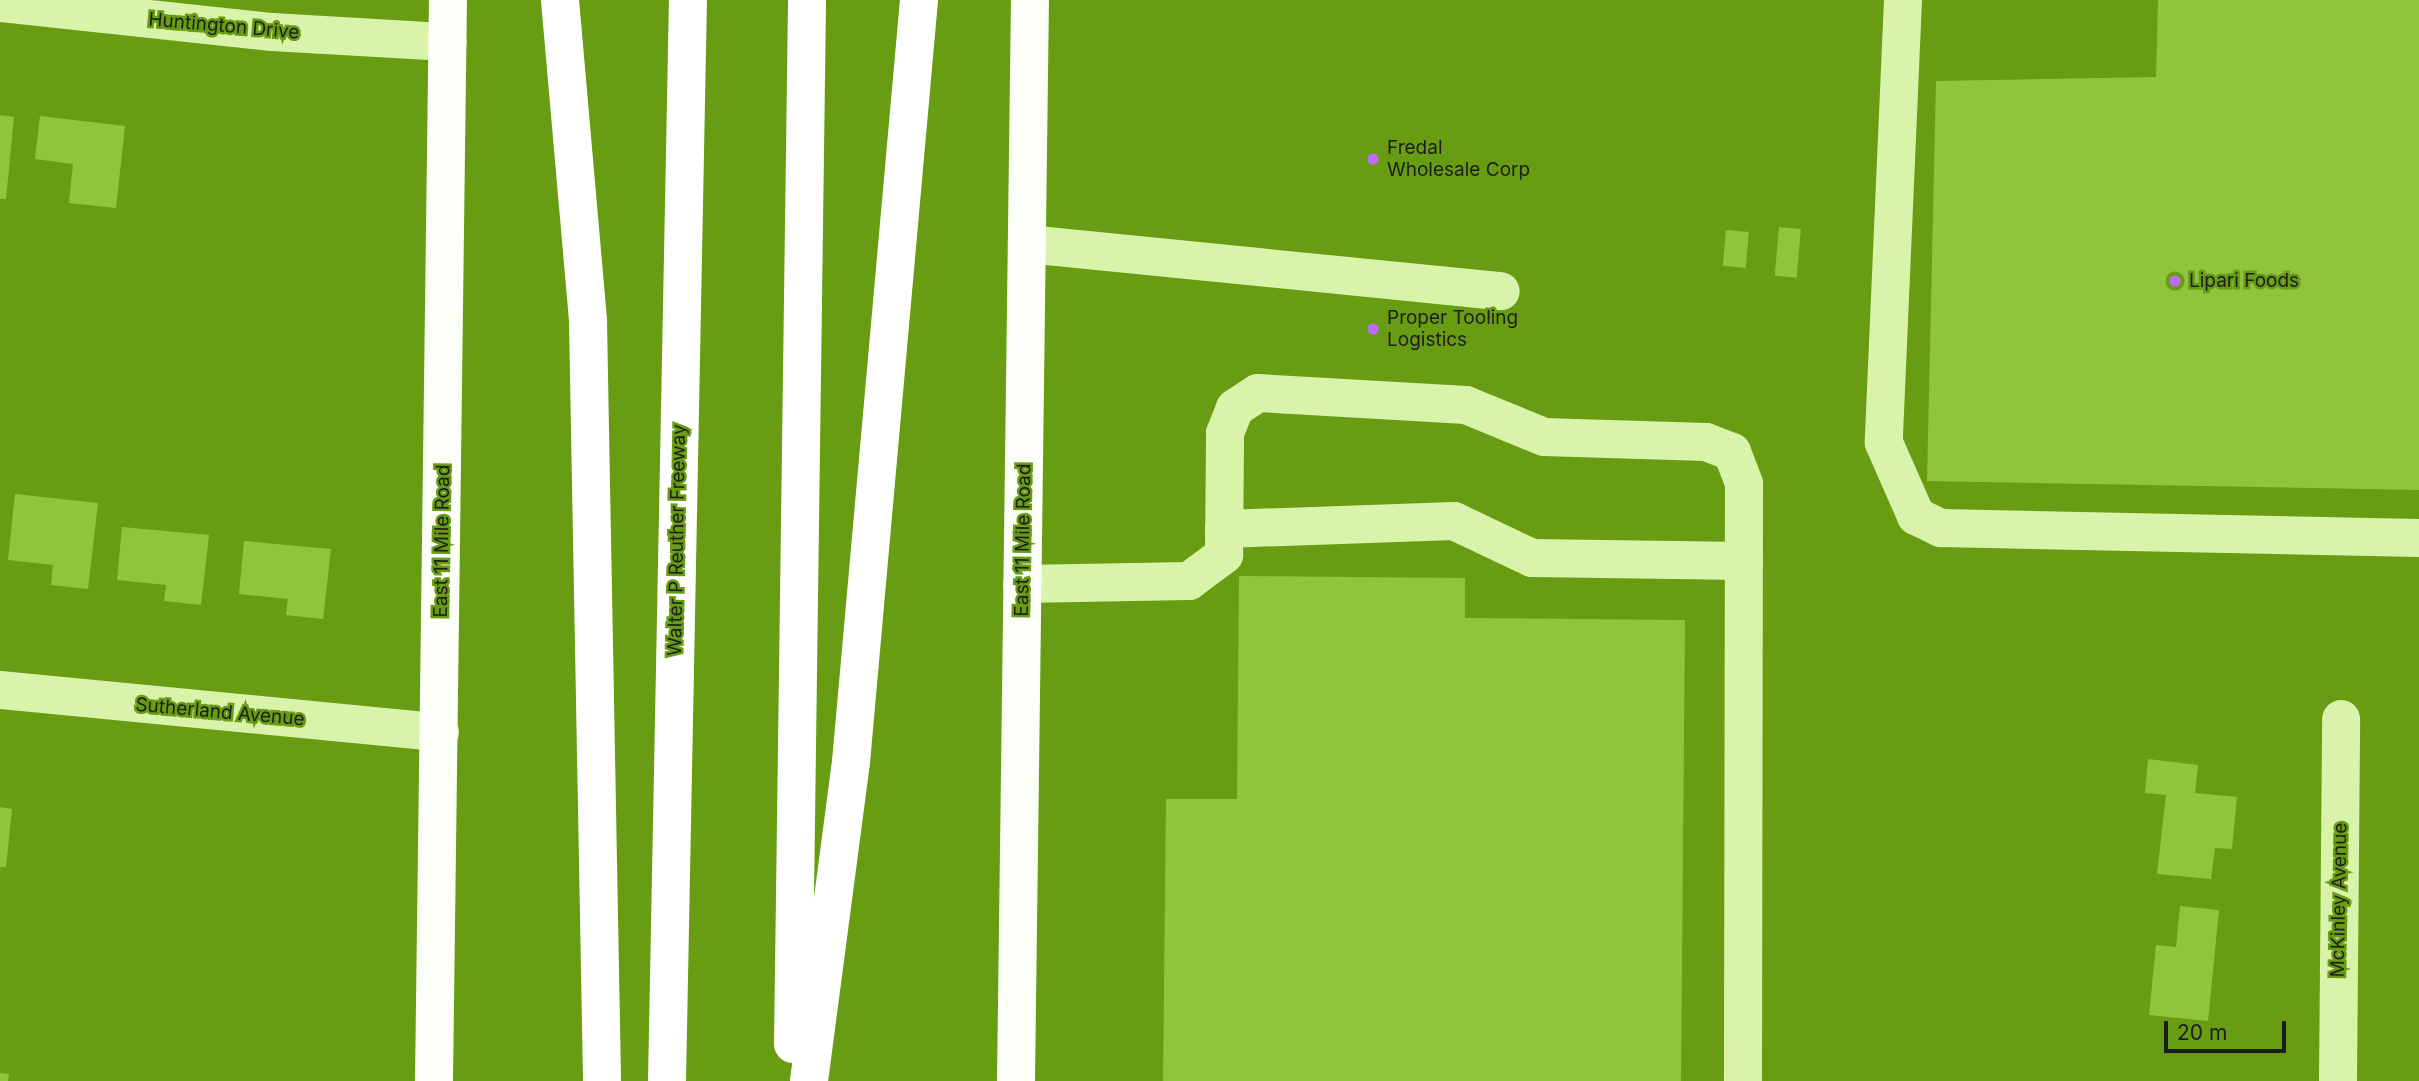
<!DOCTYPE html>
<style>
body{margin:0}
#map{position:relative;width:2419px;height:1081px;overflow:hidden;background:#689d13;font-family:Inter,sans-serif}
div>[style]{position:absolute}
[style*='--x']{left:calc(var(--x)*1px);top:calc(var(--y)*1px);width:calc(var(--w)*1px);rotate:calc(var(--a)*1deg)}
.building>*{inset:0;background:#91c43d;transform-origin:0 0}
.minor>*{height:38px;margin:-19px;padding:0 19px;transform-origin:19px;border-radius:19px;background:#d9f4aa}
.major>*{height:38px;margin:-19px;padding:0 19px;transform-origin:19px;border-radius:19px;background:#fbfff7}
.highway>*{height:38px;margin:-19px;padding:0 19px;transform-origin:19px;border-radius:19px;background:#fff}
.dots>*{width:19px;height:19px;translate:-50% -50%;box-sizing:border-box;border:4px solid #689d13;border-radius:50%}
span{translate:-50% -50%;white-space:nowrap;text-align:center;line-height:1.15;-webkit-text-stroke:5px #689d13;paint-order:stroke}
.street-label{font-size:19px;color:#1d1d1d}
.poi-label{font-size:19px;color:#1d1d1d}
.left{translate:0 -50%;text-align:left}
.scale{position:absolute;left:2164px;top:1021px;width:122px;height:32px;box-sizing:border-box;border:4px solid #1d1d1d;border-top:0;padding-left:9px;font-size:21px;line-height:24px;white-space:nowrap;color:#1d1d1d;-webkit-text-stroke:5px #689d13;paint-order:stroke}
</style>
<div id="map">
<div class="building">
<div style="clip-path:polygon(2158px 0,2419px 0,2419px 490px,1927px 481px,1936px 81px,2156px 77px)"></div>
<div style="clip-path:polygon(0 115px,14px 117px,6px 199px,0 199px)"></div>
<div style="clip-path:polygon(40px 116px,125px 126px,116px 208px,69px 203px,73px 164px,35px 159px)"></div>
<div style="left:1779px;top:227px;width:22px;height:49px;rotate:5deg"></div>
<div style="left:1726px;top:230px;width:23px;height:36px;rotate:5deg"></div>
<div style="clip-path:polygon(15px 494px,98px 503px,88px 589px,51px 585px,53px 565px,8px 560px)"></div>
<div style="clip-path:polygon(122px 527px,209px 535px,201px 605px,164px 601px,166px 585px,117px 580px)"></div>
<div style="clip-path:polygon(244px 541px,331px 549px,323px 619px,286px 615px,288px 599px,239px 594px)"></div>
<div style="clip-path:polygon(1239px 576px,1465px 578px,1465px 618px,1685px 620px,1681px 1081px,1163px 1081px,1166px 799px,1237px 799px)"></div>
<div style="clip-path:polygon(2148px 759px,2198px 765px,2195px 793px,2237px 797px,2232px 849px,2215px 848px,2211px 879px,2157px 874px,2166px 795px,2145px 793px)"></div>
<div style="clip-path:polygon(0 807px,12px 809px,6px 867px,0 867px)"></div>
<div style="clip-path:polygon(2180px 906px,2219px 910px,2208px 1021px,2149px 1015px,2156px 945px,2176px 947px)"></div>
<div style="clip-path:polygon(0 1073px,9px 1074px,8px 1081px,0 1081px)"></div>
</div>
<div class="minor">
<div style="--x:1903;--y:0;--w:443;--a:92.5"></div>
<div style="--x:1884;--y:443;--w:80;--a:66.3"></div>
<div style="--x:1916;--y:516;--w:28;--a:26"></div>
<div style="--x:1941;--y:528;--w:478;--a:1.2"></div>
<div style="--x:0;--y:3;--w:274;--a:6.1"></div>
<div style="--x:272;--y:32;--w:176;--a:3.3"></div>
<div style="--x:1027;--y:244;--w:476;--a:5.7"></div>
<div style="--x:1224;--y:529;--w:230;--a:-2"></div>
<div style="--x:1454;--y:521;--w:86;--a:25.4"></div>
<div style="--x:1532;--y:558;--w:212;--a:0.8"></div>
<div style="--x:1022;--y:584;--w:167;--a:-1"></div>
<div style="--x:1189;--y:581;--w:44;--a:-36.6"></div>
<div style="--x:1224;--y:555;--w:122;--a:-89.5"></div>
<div style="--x:1225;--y:433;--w:27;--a:-68"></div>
<div style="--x:1235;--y:408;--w:27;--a:-33"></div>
<div style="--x:1258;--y:393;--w:208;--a:3.3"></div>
<div style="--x:1466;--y:405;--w:84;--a:22.3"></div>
<div style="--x:1544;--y:437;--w:162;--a:1.8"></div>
<div style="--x:1706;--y:442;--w:28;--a:21"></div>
<div style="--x:1732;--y:452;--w:34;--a:69"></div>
<div style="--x:1744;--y:484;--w:597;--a:90.1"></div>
<div style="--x:0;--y:690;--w:442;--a:5.5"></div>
<div style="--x:2338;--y:1081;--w:362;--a:-89.5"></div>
</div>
<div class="major">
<div style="--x:434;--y:1081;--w:1081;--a:-89.26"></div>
<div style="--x:1016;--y:1081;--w:1081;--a:-89.26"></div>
</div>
<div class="highway">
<div style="--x:560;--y:0;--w:323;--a:85"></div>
<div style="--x:588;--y:322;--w:759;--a:88.94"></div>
<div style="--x:793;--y:1044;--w:1044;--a:-89.23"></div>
<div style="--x:667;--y:1081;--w:1081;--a:-88.89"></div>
<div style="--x:809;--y:1081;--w:322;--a:-82.5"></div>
<div style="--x:851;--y:762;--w:765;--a:-84.9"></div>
</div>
<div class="dots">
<div style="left:1373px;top:159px;background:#ba6dff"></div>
<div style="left:2175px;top:281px;background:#ba6dff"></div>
<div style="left:1373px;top:329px;background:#ba6dff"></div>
</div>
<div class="street-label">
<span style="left:224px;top:26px;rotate:5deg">Huntington Drive</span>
<span style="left:677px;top:540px;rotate:-89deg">Walter P Reuther Freeway</span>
<span style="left:1023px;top:540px;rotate:-89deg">East 11 Mile Road</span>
<span style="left:442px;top:541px;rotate:-89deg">East 11 Mile Road</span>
<span style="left:220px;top:712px;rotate:5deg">Sutherland Avenue</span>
<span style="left:2339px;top:900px;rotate:-89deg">McKinley Avenue</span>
</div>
<div class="poi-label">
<span class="left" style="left:1387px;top:159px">Fredal<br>Wholesale Corp</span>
<span class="left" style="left:2189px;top:281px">Lipari Foods</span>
<span class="left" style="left:1387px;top:329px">Proper Tooling<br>Logistics</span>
</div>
<div class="scale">20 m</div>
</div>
